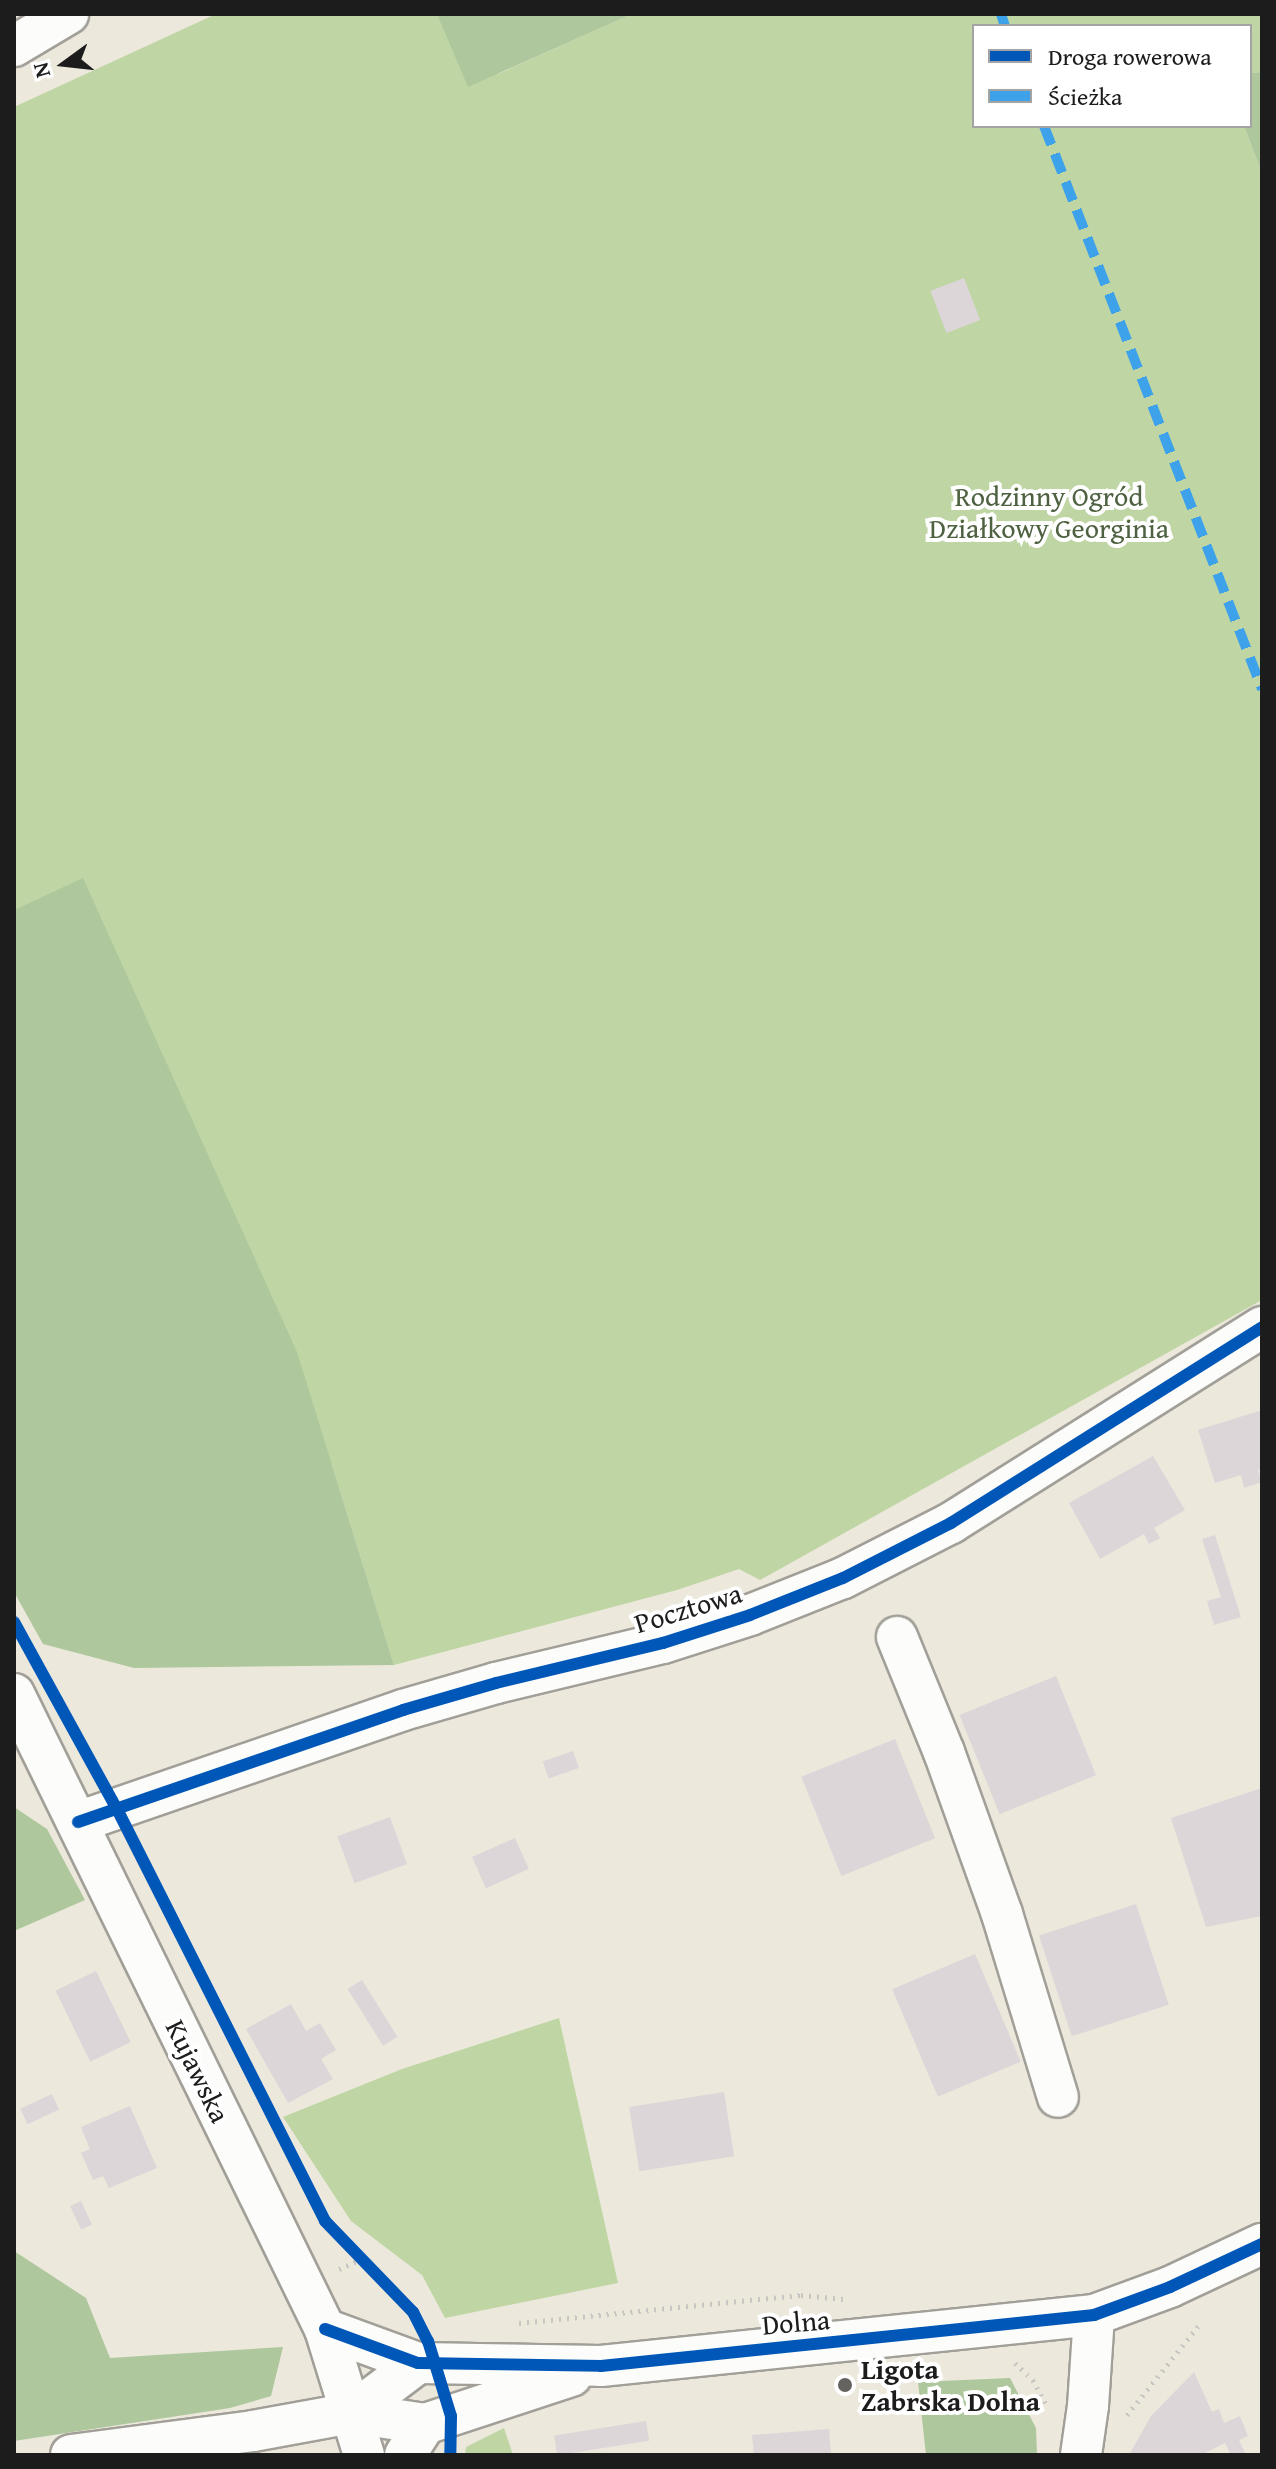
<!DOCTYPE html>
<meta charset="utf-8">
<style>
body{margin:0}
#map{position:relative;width:1276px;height:2469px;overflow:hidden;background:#ece8dc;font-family:"Gentium Book Plus",serif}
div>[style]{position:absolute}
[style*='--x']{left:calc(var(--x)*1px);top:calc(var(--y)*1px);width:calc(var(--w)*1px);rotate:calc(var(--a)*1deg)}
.green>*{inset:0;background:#bfd6a4}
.forest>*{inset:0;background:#aec79c}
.building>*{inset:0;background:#dcd6d9;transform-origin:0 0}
.path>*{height:5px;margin-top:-2.5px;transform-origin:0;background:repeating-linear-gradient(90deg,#c7c6c3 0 2px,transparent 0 8px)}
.roads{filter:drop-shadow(2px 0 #a19f98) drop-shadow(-2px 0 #a19f98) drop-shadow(0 2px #a19f98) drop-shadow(0 -2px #a19f98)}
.minor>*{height:40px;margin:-20px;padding:0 20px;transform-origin:20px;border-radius:20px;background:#fcfcfa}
.quiet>*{height:10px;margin-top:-5px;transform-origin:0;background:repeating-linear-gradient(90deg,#3da2ea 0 20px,transparent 0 30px)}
.cycleway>*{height:12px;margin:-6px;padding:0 6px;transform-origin:6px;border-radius:6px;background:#0057b8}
.dots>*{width:22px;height:22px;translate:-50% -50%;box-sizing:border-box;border:4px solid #fff;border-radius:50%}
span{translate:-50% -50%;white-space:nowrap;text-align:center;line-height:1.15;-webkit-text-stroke:8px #fff;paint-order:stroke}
.park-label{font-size:28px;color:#4e6140}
.street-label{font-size:28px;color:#1c1c1c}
.poi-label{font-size:28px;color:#1c1c1c;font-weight:700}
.left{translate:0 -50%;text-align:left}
.frame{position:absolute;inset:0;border:16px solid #1c1c1c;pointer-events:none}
.legend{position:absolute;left:972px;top:24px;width:280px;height:104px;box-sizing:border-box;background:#fff;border:2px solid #a4a4a4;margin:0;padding:10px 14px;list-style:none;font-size:24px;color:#1c1c1c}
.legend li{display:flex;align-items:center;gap:16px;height:40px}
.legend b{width:40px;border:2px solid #a4a4a4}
.north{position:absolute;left:24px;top:24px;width:80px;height:80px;-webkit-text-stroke:6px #fff;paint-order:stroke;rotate:255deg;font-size:22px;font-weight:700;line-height:32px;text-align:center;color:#1c1c1c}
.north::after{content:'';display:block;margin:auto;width:28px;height:36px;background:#1c1c1c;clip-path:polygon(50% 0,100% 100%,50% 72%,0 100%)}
</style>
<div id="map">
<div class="green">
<div style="clip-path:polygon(216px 14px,470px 14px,498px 74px,632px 14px,1262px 14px,1262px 72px,1250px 73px,1250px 26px,974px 26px,974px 126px,1244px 126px,1262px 173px,1262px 1300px,760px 1580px,739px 1569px,677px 1590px,394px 1665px,332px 1465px,14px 1573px,14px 107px)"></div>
<div style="clip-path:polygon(559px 2018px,618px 2283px,445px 2318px,422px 2275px,351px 2221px,283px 2117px,402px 2069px)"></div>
<div style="clip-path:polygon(504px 2428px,513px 2455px,465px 2455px,466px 2447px)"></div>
</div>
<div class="forest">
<div style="clip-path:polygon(437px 14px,632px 14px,468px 87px)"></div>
<div style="clip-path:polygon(1262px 72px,1262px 173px,1244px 126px,1250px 126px,1250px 73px)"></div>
<div style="clip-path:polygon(83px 878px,297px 1352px,394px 1665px,134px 1668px,43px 1644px,14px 1592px,14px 910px)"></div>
<div style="clip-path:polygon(14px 1807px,47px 1829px,85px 1900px,14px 1931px)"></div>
<div style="clip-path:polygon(14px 2251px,86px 2298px,110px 2358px,283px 2347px,271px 2396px,230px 2408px,14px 2441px)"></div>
<div style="clip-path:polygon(1010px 2378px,1036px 2428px,1037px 2455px,926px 2455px,918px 2382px)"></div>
</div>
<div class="building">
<div style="left:964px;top:278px;width:45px;height:36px;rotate:69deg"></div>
<div style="clip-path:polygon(1262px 1410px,1262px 1469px,1258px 1470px,1262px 1482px,1244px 1488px,1241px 1475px,1215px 1483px,1198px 1430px)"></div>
<div style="clip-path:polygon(1153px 1456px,1185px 1510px,1154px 1528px,1160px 1538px,1149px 1544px,1144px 1534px,1100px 1559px,1069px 1503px)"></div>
<div style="clip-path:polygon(1215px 1535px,1241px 1617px,1214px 1625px,1207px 1601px,1221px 1597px,1202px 1539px)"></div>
<div style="left:1056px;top:1676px;width:107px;height:104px;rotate:68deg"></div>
<div style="left:895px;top:1739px;width:107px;height:101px;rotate:68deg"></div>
<div style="left:573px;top:1751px;width:18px;height:32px;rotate:71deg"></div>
<div style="clip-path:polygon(1262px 1788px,1262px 1916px,1206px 1927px,1171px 1818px)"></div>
<div style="left:390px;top:1817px;width:50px;height:56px;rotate:70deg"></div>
<div style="left:515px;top:1838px;width:34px;height:47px;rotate:66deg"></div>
<div style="left:1136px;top:1904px;width:106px;height:102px;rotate:72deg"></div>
<div style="left:975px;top:1954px;width:117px;height:90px;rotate:67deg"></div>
<div style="left:96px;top:1971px;width:79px;height:45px;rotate:64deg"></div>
<div style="left:362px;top:1980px;width:67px;height:17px;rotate:58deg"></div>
<div style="clip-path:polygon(291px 2004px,306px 2031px,320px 2023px,336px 2050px,321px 2059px,333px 2079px,288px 2103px,246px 2029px)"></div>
<div style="left:724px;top:2092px;width:65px;height:96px;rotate:81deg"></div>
<div style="left:52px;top:2094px;width:17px;height:35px;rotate:65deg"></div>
<div style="clip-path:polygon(130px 2106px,157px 2168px,109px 2188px,103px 2176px,93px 2180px,81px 2153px,90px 2149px,81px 2127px)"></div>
<div style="left:81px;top:2201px;width:26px;height:12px;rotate:65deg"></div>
<div style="clip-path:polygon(1194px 2372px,1212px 2412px,1219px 2409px,1224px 2423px,1240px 2416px,1248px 2436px,1239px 2440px,1246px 2455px,1231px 2455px,1225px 2443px,1201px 2455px,1129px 2455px,1151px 2416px)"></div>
<div style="left:646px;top:2421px;width:20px;height:93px;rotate:81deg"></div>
<div style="clip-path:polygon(829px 2429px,831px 2455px,754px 2455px,752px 2435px)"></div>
</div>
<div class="path">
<div style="--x:339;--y:2269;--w:24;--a:-24"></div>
<div style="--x:519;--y:2323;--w:283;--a:-5.7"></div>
<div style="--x:801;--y:2295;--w:43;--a:5.3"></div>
<div style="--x:1015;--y:2363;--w:25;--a:43"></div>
<div style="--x:1033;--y:2380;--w:30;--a:62"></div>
<div style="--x:1127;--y:2415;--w:115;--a:-51.3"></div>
</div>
<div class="roads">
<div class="minor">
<div style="--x:14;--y:46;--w:63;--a:-30.7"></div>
<div style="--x:897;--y:1637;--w:124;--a:67.8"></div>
<div style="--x:944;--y:1752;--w:172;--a:70.3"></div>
<div style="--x:1002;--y:1914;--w:191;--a:73"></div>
<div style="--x:14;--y:1694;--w:707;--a:63.91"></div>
<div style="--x:325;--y:2329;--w:132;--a:72.8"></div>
<div style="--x:78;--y:1822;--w:344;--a:-19"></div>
<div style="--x:403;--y:1710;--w:97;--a:-16.2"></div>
<div style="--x:496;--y:1683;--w:172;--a:-13.5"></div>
<div style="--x:663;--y:1643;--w:91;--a:-17.8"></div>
<div style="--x:750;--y:1615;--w:100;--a:-21.7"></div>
<div style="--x:843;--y:1578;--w:121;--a:-27"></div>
<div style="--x:951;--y:1523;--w:368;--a:-32.2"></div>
<div style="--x:325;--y:2329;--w:99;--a:20.1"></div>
<div style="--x:418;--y:2363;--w:183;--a:0.9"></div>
<div style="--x:601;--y:2366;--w:496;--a:-5.9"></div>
<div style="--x:1094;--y:2315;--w:81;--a:-20.2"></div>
<div style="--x:1170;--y:2287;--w:102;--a:-25.1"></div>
<div style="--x:352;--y:2413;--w:83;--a:-37.1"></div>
<div style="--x:71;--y:2455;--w:184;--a:-7.5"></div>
<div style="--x:253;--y:2431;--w:101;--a:-10.3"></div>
<div style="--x:352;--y:2413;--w:74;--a:8.6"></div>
<div style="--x:405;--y:2455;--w:37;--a:-57"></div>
<div style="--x:425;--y:2424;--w:154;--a:-18.2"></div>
<div style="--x:1081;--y:2455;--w:49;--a:-81.9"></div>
<div style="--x:1088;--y:2406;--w:91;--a:-86.2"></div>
</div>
</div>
<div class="quiet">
<div style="--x:1001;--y:14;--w:13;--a:72"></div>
<div style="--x:1044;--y:126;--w:604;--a:68.83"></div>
</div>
<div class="cycleway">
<div style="--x:14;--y:1622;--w:213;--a:61.2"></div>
<div style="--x:117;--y:1809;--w:462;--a:63.2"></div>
<div style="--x:325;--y:2221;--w:127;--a:46"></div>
<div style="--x:413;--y:2312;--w:33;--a:63"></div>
<div style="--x:428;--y:2341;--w:78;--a:73"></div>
<div style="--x:451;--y:2416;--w:39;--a:91"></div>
<div style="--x:78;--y:1822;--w:344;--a:-19"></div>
<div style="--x:403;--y:1710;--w:97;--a:-16.2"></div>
<div style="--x:496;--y:1683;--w:172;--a:-13.5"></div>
<div style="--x:663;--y:1643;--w:91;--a:-17.8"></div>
<div style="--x:750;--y:1615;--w:100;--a:-21.7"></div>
<div style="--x:843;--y:1578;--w:121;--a:-27"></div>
<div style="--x:951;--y:1523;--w:368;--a:-32.2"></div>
<div style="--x:325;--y:2329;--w:99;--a:20.1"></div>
<div style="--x:418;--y:2363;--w:183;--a:0.9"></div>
<div style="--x:601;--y:2366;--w:496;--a:-5.9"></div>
<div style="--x:1094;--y:2315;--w:81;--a:-20.2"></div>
<div style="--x:1170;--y:2287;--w:102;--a:-25.1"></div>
</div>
<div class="dots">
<div style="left:845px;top:2385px;background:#65635f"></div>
</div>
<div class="park-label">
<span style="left:1049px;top:512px">Rodzinny Ogród<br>Działkowy Georginia</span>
</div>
<div class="street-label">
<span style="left:688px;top:1608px;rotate:-17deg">Pocztowa</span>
<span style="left:198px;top:2071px;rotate:64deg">Kujawska</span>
<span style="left:796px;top:2322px;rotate:-5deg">Dolna</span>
</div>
<div class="poi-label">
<span class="left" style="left:861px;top:2385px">Ligota<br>Zabrska Dolna</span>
</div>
<div class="frame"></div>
<ul class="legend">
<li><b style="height:10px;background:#0057b8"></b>Droga rowerowa</li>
<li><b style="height:10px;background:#3da2ea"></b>Ścieżka</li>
</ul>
<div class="north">N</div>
</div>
